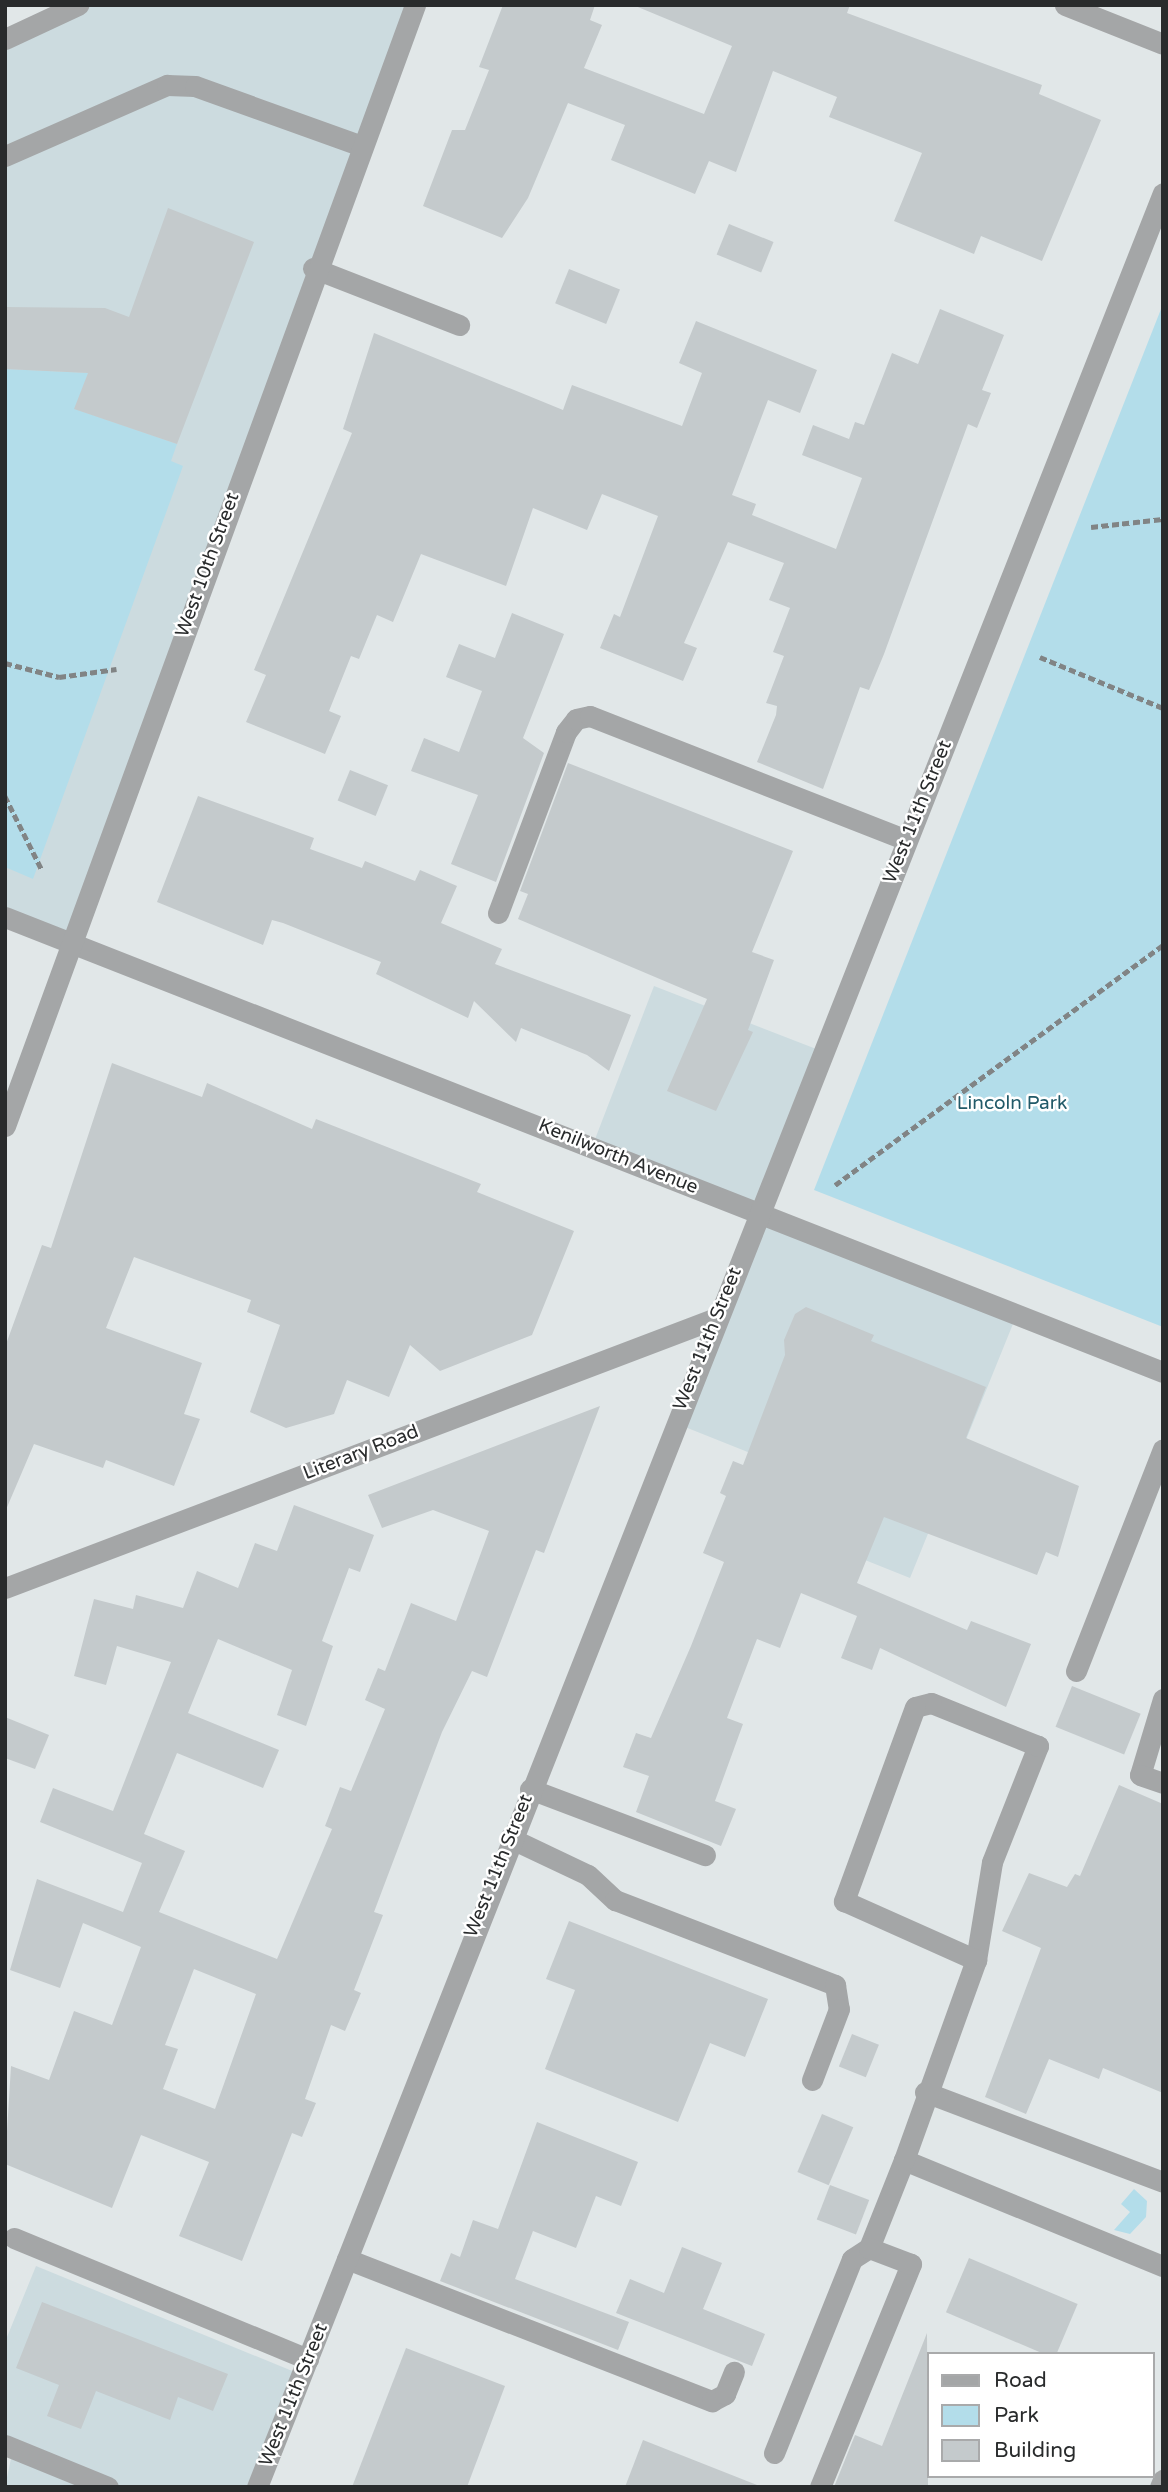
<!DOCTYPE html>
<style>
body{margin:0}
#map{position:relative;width:1168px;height:2492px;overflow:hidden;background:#e1e7e8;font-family:"Varela Round",sans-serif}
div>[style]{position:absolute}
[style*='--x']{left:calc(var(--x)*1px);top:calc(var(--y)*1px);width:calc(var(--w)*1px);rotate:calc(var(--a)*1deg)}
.built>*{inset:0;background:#ccdbdf}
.green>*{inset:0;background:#b3ddea}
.building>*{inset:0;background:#c4cacc;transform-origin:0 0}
.path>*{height:4.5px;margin-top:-2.25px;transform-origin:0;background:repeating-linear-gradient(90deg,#818485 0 7px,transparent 0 10.5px)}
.minor>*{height:21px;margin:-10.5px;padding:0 10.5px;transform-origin:10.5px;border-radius:10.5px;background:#a4a6a7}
span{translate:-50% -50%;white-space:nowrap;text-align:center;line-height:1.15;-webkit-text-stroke:5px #fff;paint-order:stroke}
.street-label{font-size:19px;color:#292b2c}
.park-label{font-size:19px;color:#215a69}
.frame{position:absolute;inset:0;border:7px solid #292b2c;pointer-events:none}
.legend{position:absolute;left:927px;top:2352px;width:228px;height:126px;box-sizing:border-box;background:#fff;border:2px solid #a9aaab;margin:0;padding:9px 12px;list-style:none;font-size:21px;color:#292b2c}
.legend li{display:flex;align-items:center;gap:14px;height:35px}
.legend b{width:35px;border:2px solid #a9aaab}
</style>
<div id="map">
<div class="built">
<div style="clip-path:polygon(78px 5px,415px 5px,73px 941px,5px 917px,5px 39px)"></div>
<div style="clip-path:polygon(654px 986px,824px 1052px,760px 1213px,1017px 1314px,910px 1578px,790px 1530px,810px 1477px,675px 1423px,759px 1214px,592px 1147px)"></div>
<div style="clip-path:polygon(36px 2266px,302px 2375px,257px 2487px,5px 2487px,13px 2449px,5px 2445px,5px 2342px)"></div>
</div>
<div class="green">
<div style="clip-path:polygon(1163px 304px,1163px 1327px,814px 1190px)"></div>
<div style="clip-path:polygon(5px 369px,88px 373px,75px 409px,177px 444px,171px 461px,183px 466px,33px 879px,5px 867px)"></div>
<div style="clip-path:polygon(1134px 2189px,1147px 2201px,1146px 2217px,1130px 2234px,1114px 2230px,1130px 2212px,1121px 2204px)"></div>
</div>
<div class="building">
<div style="clip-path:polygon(503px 5px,595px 5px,590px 20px,602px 25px,584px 68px,704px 114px,732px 46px,633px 5px,850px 5px,847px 13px,1042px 85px,1039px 94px,1101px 120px,1042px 261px,981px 236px,974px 254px,894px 221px,922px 153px,829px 117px,837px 97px,773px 71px,736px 172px,709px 161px,695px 194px,611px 160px,625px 125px,568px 103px,528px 198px,502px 238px,423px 206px,452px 130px,465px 130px,489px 70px,479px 67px)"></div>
<div style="clip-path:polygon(168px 208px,254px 242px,177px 444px,74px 409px,88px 373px,5px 369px,5px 307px,105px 308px,129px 317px)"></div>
<div style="left:729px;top:224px;width:48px;height:33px;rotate:22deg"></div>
<div style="left:569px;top:269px;width:55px;height:37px;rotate:22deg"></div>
<div style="clip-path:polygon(940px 309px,1004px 335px,982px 390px,991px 393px,977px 428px,968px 424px,884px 654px,869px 690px,860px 687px,823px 789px,757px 762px,776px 715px,777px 706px,766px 703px,784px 656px,773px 652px,790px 608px,769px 600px,784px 563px,728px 542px,684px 643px,697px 648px,683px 681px,600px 648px,614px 614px,620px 617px,658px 516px,602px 494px,587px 530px,533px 508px,506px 586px,421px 554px,393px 622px,377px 615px,359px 659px,351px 656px,329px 711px,341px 716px,325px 754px,246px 722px,266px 675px,254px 670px,352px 433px,343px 429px,374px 333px,563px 410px,572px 385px,682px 426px,702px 373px,679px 363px,696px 321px,817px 370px,800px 413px,768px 400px,732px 495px,756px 504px,752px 515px,836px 549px,862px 478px,802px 455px,813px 425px,849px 439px,855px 422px,864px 425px,892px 353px,918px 364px)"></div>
<div style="clip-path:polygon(512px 613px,564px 634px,523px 738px,544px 753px,496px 882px,451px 864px,478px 795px,411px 771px,424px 738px,459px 752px,482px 691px,446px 677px,459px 644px,495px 658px)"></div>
<div style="clip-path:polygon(568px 763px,793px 851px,752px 952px,774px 960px,748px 1030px,753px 1032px,716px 1111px,667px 1091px,707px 999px,518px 919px,528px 894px,520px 891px)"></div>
<div style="left:350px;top:770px;width:41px;height:33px;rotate:22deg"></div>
<div style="clip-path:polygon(198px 796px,314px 838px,310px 849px,362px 868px,365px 861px,415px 881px,420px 870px,457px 886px,441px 923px,502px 949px,495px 964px,631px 1015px,609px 1071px,587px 1055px,521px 1028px,516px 1042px,474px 1001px,468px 1018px,376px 974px,381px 962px,283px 923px,272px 920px,263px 945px,157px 902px)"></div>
<div style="clip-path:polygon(112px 1063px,202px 1097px,207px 1083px,312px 1129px,316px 1119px,481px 1184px,477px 1192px,574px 1231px,532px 1335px,440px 1371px,410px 1345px,389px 1397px,347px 1380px,334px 1414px,286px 1428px,250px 1412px,280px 1325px,247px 1312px,251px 1300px,134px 1257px,106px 1328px,202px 1363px,184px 1414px,200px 1419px,174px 1486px,106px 1460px,103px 1468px,34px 1444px,5px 1512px,5px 1347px,42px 1245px,51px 1248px)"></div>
<div style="clip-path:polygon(806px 1307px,874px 1335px,871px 1341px,986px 1387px,966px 1438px,1079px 1486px,1058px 1557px,1046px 1552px,1037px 1575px,884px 1517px,857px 1583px,967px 1630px,971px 1621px,1031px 1644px,1006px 1707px,880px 1648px,872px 1670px,841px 1658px,857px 1616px,801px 1593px,780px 1648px,757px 1639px,727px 1718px,743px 1724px,715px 1801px,736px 1809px,721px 1846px,636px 1812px,649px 1776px,623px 1767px,636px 1733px,651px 1738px,691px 1646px,724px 1562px,703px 1553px,726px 1496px,720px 1493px,733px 1461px,743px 1465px,785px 1355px,784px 1340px,795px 1314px)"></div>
<div style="clip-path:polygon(evenodd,600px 1406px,544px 1553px,536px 1550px,487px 1677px,472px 1671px,442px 1732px,374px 1912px,383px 1915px,354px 1990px,361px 1993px,345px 2031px,331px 2025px,305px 2099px,316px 2103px,302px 2137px,292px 2133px,242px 2261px,179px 2236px,209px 2162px,141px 2135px,112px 2208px,5px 2164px,11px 2066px,49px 2080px,74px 2011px,112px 2025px,141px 1947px,83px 1923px,60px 1988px,10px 1970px,37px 1879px,123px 1912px,142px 1863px,40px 1822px,53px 1788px,113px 1811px,171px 1662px,117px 1646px,106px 1685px,74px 1676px,94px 1599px,133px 1609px,136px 1595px,183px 1608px,197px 1571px,238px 1588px,255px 1543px,277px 1551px,294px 1505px,374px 1535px,360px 1572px,349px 1568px,322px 1641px,333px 1646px,306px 1726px,277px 1715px,292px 1670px,218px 1639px,188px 1713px,279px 1750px,263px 1788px,177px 1753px,144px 1834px,185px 1851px,159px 1912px,277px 1959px,332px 1829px,325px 1826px,340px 1787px,351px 1791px,385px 1709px,365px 1700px,378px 1668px,385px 1671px,411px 1603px,456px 1621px,489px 1531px,433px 1510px,382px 1528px,368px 1495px,600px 1406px,194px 1969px,256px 1994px,215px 2109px,163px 2089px,178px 2049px,165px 2045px,194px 1969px)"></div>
<div style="left:1072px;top:1686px;width:74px;height:44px;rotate:22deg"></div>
<div style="clip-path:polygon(5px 1717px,49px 1735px,35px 1769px,5px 1758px)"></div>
<div style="clip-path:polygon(1119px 1785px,1163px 1804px,1163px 2093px,1103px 2068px,1099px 2079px,1049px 2059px,1026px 2114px,985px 2097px,1041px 1948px,1002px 1931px,1029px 1873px,1067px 1887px,1075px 1874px,1080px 1876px)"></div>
<div style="clip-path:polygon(569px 1921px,768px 1999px,745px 2057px,710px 2043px,678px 2122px,545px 2069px,575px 1990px,546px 1979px)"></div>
<div style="left:852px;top:2034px;width:29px;height:35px;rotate:22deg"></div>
<div style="left:822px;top:2114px;width:34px;height:63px;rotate:23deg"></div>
<div style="clip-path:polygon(537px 2122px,638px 2162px,621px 2206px,596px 2196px,576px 2248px,533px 2231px,515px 2279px,629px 2322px,618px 2350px,440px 2281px,451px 2253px,460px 2257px,473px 2220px,498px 2229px)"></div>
<div style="left:830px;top:2185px;width:42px;height:37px;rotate:21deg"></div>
<div style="clip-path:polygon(682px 2247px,722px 2263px,703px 2309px,765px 2334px,752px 2366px,616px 2313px,630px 2279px,664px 2293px)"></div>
<div style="left:969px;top:2258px;width:118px;height:59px;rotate:23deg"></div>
<div style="clip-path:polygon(42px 2302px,228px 2374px,213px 2411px,178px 2397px,170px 2420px,96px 2391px,81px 2429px,47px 2416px,59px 2385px,16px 2368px)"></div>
<div style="clip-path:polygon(927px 2333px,928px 2487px,834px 2487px,855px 2435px,882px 2446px)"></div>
<div style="clip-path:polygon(406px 2348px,505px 2386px,467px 2487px,352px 2487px)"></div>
<div style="clip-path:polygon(643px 2440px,757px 2485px,756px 2487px,625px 2487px)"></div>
</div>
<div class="path">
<div style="--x:1091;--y:527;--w:72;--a:-6.3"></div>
<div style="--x:1040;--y:657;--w:133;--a:22.5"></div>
<div style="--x:5;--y:663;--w:56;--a:14.5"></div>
<div style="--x:59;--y:677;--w:58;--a:-8"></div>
<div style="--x:5;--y:796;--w:83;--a:63.4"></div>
<div style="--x:835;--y:1185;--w:406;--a:-36.2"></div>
</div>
<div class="minor">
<div style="--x:1065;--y:5;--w:105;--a:21.7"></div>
<div style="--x:5;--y:39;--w:81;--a:-25"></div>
<div style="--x:5;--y:156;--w:177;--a:-23.7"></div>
<div style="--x:167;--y:85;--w:28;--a:2"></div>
<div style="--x:195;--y:86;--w:174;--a:19.8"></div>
<div style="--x:313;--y:268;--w:157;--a:21.3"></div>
<div style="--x:498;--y:913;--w:193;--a:-69.4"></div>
<div style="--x:566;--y:732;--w:16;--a:-52"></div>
<div style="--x:576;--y:719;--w:14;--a:-12"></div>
<div style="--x:590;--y:716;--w:340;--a:21.4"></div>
<div style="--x:5;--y:917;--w:1244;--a:21.45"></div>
<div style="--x:5;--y:1126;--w:1194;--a:-69.91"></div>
<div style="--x:5;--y:1588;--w:761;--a:-20.79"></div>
<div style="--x:1076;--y:1671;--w:238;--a:-68.6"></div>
<div style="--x:1163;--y:1699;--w:79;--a:106.8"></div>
<div style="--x:1140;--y:1775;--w:24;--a:19"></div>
<div style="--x:530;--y:1789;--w:187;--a:20.7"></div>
<div style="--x:510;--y:1838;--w:86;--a:25.4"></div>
<div style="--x:588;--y:1875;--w:37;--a:43"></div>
<div style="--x:615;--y:1900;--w:236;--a:21.1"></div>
<div style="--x:835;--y:1985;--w:24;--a:81"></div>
<div style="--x:839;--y:2009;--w:76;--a:110.8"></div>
<div style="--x:925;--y:2092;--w:254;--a:20.7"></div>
<div style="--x:904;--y:2160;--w:280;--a:22.3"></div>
<div style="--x:14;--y:2238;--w:318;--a:22.4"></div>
<div style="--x:347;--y:2259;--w:392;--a:21.3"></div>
<div style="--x:712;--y:2401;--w:15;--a:-28"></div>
<div style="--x:725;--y:2394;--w:24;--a:-68"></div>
<div style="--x:5;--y:2445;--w:111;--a:22.2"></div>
<div style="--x:774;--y:2453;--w:209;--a:-68.1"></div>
<div style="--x:852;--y:2259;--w:20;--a:-33"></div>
<div style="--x:869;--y:2248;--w:95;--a:-68.3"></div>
<div style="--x:904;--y:2160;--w:213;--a:-70.2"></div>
<div style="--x:976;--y:1960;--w:99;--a:-80.7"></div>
<div style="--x:992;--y:1862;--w:125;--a:-68.4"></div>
<div style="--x:1038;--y:1746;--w:115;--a:-158.1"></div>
<div style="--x:931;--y:1703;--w:16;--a:166"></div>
<div style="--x:915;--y:1707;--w:207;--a:110.1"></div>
<div style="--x:844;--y:1901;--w:145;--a:24.1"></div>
<div style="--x:257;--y:2487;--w:2466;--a:-68.45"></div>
<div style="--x:820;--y:2487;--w:241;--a:-67.8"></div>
<div style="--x:911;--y:2264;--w:45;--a:-159.1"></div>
<div style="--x:1160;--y:2487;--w:8;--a:-67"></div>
</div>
<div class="street-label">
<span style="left:208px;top:565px;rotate:-70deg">West 10th Street</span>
<span style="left:918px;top:812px;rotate:-68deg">West 11th Street</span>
<span style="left:618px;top:1157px;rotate:22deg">Kenilworth Avenue</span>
<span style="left:708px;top:1339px;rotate:-68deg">West 11th Street</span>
<span style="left:361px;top:1453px;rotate:-21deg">Literary Road</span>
<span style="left:499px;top:1866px;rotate:-68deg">West 11th Street</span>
<span style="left:294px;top:2395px;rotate:-68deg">West 11th Street</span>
</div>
<div class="park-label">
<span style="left:1012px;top:1104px">Lincoln Park</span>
</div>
<div class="frame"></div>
<ul class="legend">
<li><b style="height:9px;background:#a4a6a7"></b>Road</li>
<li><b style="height:19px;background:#b3ddea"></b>Park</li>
<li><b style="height:19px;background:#c4cacc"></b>Building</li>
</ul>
</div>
